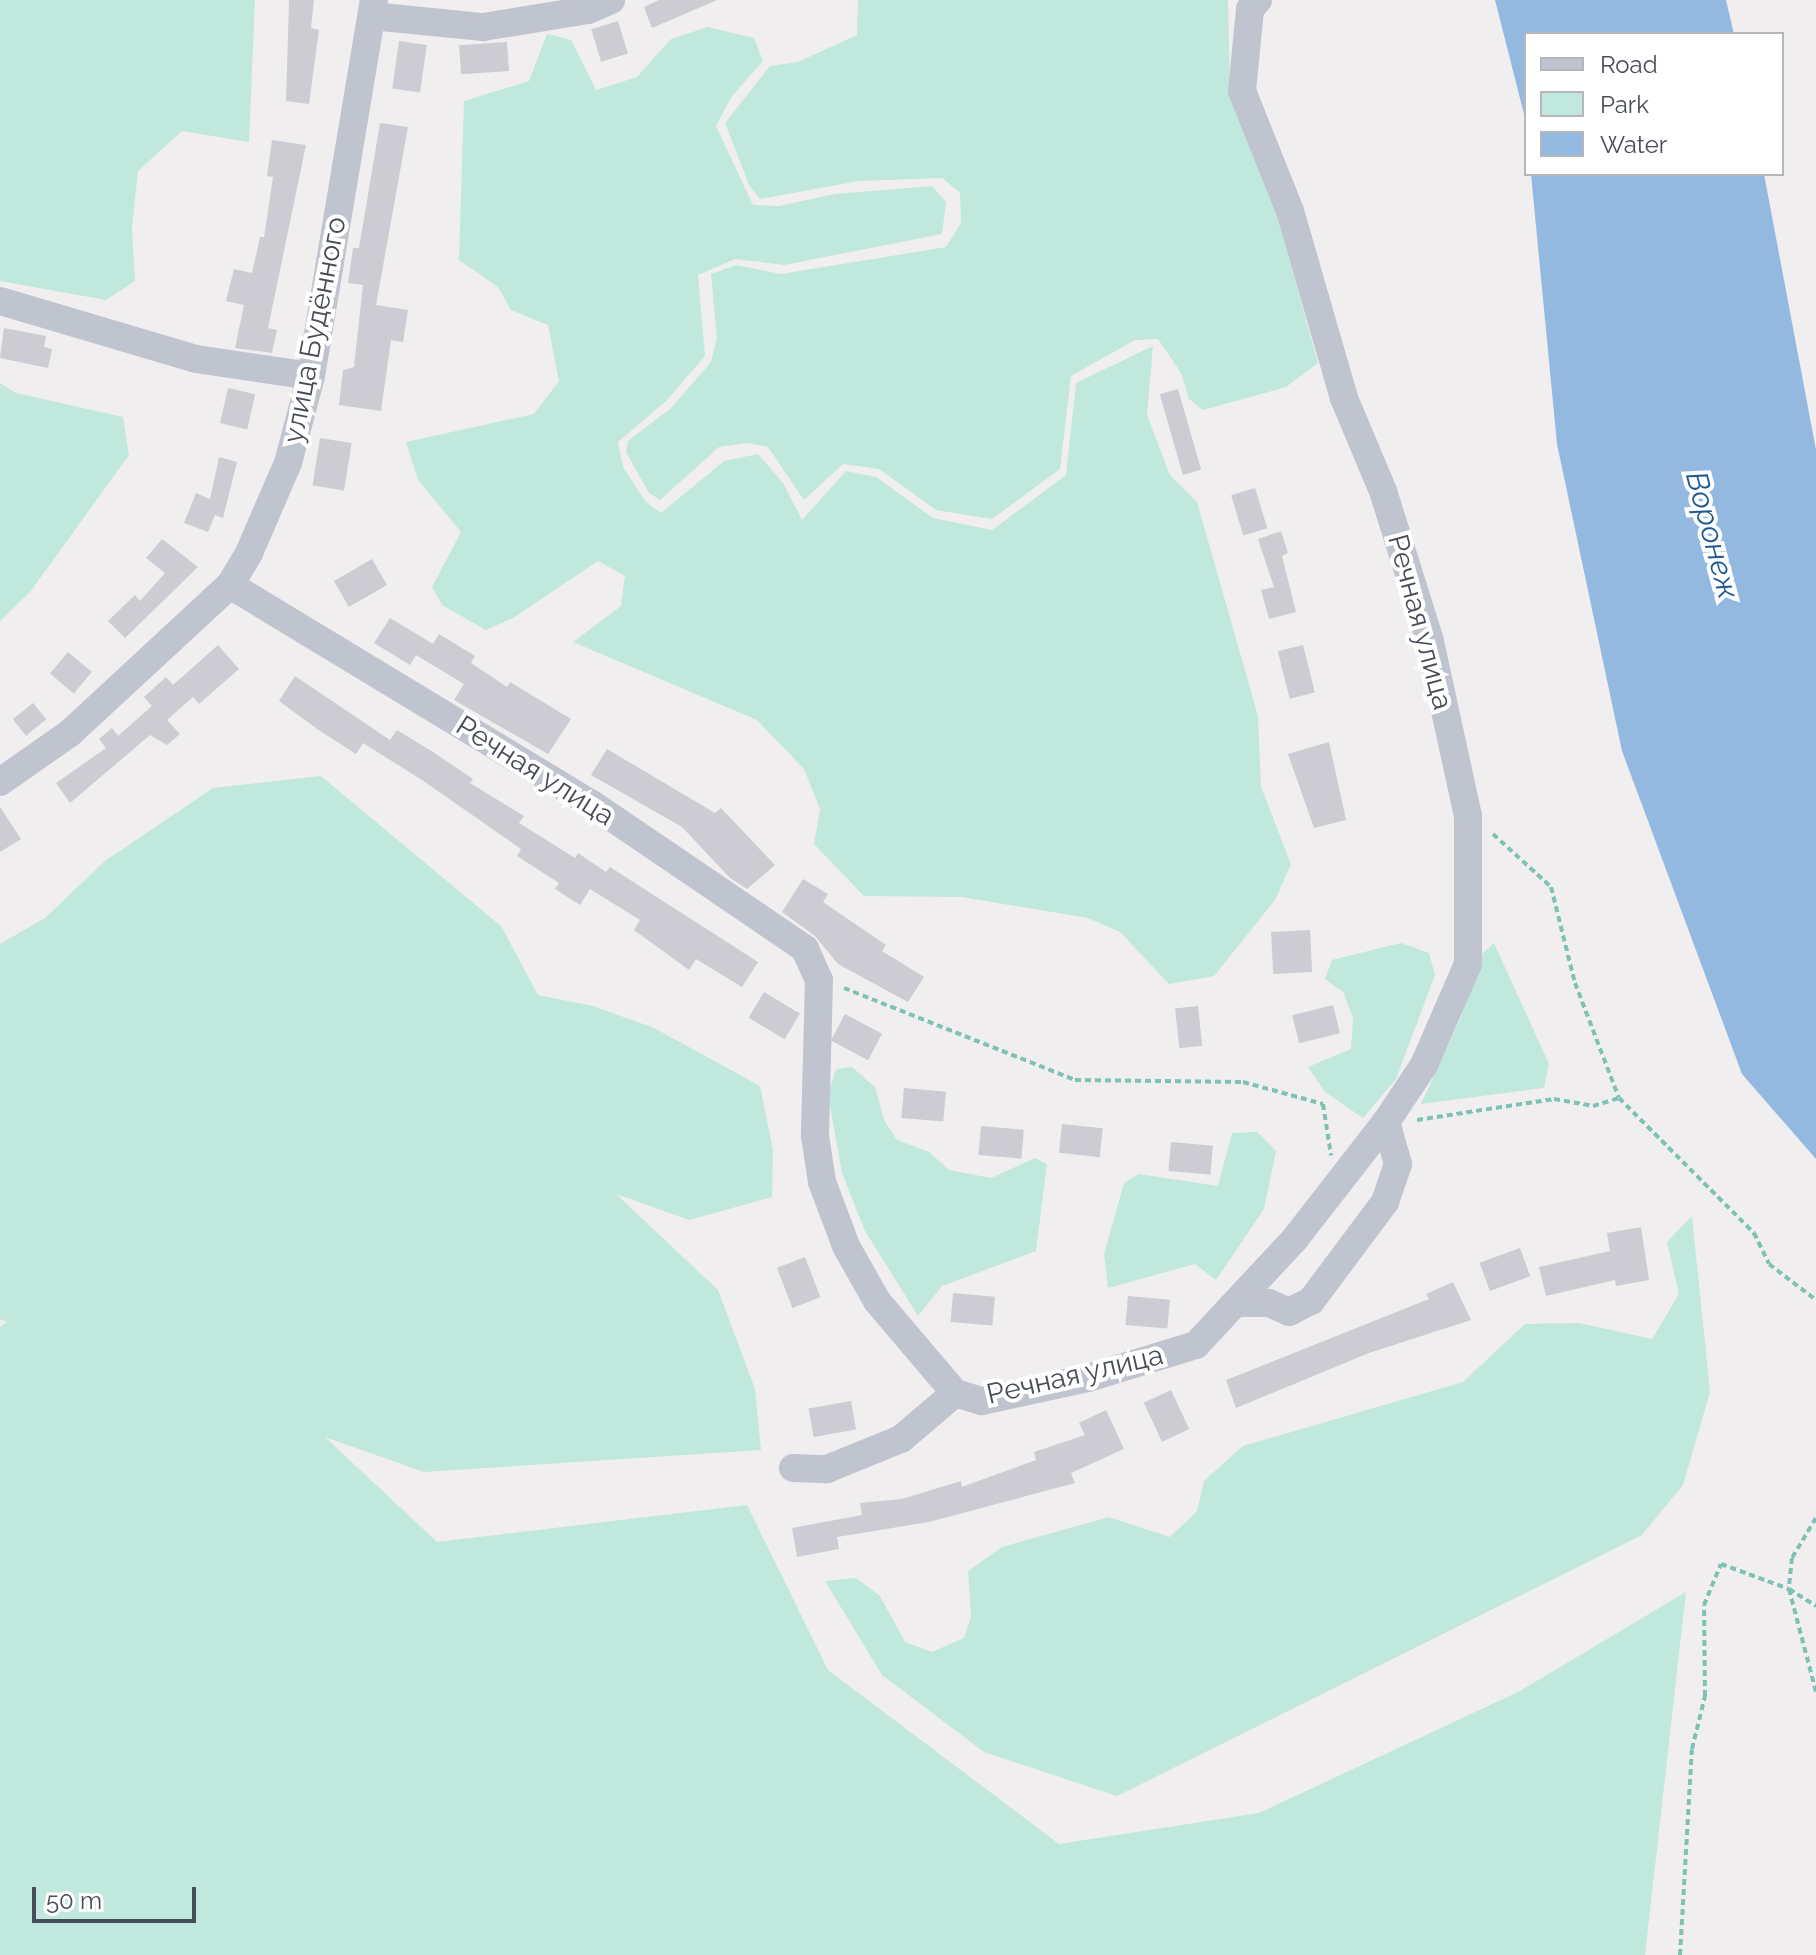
<!DOCTYPE html>
<meta charset="utf-8">
<style>
body{margin:0}
#map{position:relative;width:1816px;height:1955px;overflow:hidden;background:#f0eeee;font-family:Raleway,sans-serif}
div>[style]{position:absolute}
[style*='--x']{left:calc(var(--x)*1px);top:calc(var(--y)*1px);width:calc(var(--w)*1px);rotate:calc(var(--a)*1deg)}
.green>*{inset:0;background:#c1e8dc}
.water>*{inset:0;background:#93b9e0}
.building>*{inset:0;background:#ccccd2;transform-origin:0 0}
.path>*{height:4px;margin-top:-2px;transform-origin:0;background:repeating-linear-gradient(90deg,#7dc2b5 0 6px,transparent 0 10px)}
.minor>*{height:28px;margin:-14px;padding:0 14px;transform-origin:14px;border-radius:14px;background:#c0c4ce}
span{translate:-50% -50%;white-space:nowrap;text-align:center;line-height:1.15;-webkit-text-stroke:8px #fff;paint-order:stroke}
.street-label{font-size:28px;color:#484c58}
.water-label{font-size:30px;color:#1e5995;font-style:italic}
.legend{position:absolute;left:1524px;top:32px;width:260px;height:144px;box-sizing:border-box;background:#fff;border:2px solid #b6b7bc;margin:0;padding:10px 14px;list-style:none;font-size:24px;color:#484c58}
.legend li{display:flex;align-items:center;gap:16px;height:40px}
.legend b{width:40px;border:2px solid #b6b7bc}
.scale{position:absolute;left:32px;top:1887px;width:164px;height:36px;box-sizing:border-box;border:4px solid #484c58;border-top:0;padding-left:10px;font-size:24px;line-height:28px;white-space:nowrap;color:#484c58;-webkit-text-stroke:6px #fff;paint-order:stroke}
</style>
<div id="map">
<div class="green">
<div style="clip-path:polygon(0 0,255px 0,249px 142px,182px 131px,138px 171px,132px 228px,135px 281px,106px 300px,0 281px)"></div>
<div style="clip-path:polygon(858px 0,1228px 0,1230px 92px,1275px 208px,1318px 363px,1286px 387px,1203px 410px,1189px 399px,1181px 373px,1158px 339px,1135px 340px,1071px 376px,1060px 469px,992px 519px,936px 510px,879px 469px,843px 464px,804px 500px,768px 447px,748px 443px,719px 447px,660px 500px,649px 493px,626px 452px,628px 441px,671px 408px,711px 362px,717px 338px,711px 274px,736px 265px,781px 274px,946px 247px,961px 223px,960px 193px,942px 178px,859px 181px,760px 199px,749px 185px,725px 123px,770px 66px,798px 62px,857px 35px)"></div>
<div style="clip-path:polygon(708px 27px,754px 38px,763px 61px,732px 96px,716px 126px,753px 205px,779px 206px,835px 194px,932px 186px,946px 202px,942px 234px,784px 265px,735px 259px,698px 275px,705px 356px,666px 401px,618px 442px,623px 467px,645px 501px,661px 513px,724px 461px,758px 454px,783px 483px,802px 520px,846px 471px,876px 477px,933px 518px,992px 530px,1066px 475px,1076px 383px,1153px 346px,1147px 415px,1170px 475px,1197px 502px,1258px 716px,1261px 787px,1291px 864px,1275px 900px,1214px 976px,1169px 984px,1120px 932px,1088px 918px,961px 897px,864px 896px,814px 844px,820px 809px,804px 769px,757px 720px,573px 642px,621px 606px,625px 576px,598px 561px,513px 618px,486px 630px,442px 605px,432px 587px,461px 532px,418px 480px,406px 442px,534px 414px,559px 381px,548px 325px,511px 310px,498px 287px,459px 260px,464px 101px,529px 81px,547px 34px,571px 40px,596px 90px,637px 77px,671px 39px)"></div>
<div style="clip-path:polygon(0 383px,16px 393px,123px 417px,129px 455px,30px 592px,0 621px)"></div>
<div style="clip-path:polygon(321px 776px,501px 926px,538px 995px,593px 1006px,654px 1028px,760px 1086px,773px 1150px,772px 1197px,689px 1220px,616px 1194px,718px 1290px,755px 1389px,761px 1450px,424px 1472px,325px 1437px,437px 1542px,747px 1505px,828px 1670px,1059px 1844px,1259px 1813px,1518px 1692px,1686px 1592px,1645px 1955px,0 1955px,0 1327px,7px 1322px,0 1319px,0 944px,45px 918px,105px 861px,213px 788px)"></div>
<div style="clip-path:polygon(1401px 943px,1429px 953px,1435px 975px,1396px 1079px,1363px 1118px,1325px 1092px,1308px 1067px,1351px 1049px,1353px 1018px,1343px 992px,1325px 979px,1332px 960px)"></div>
<div style="clip-path:polygon(1494px 943px,1549px 1064px,1544px 1088px,1421px 1104px,1461px 1017px,1481px 955px)"></div>
<div style="clip-path:polygon(852px 1067px,875px 1087px,884px 1120px,897px 1140px,929px 1152px,949px 1170px,991px 1178px,1035px 1158px,1047px 1164px,1036px 1251px,942px 1286px,918px 1316px,865px 1231px,842px 1173px,828px 1094px,836px 1069px)"></div>
<div style="clip-path:polygon(1257px 1132px,1276px 1151px,1264px 1209px,1216px 1280px,1195px 1264px,1108px 1288px,1104px 1254px,1124px 1183px,1139px 1174px,1218px 1186px,1232px 1133px)"></div>
<div style="clip-path:polygon(1692px 1216px,1710px 1392px,1683px 1485px,1642px 1535px,1117px 1796px,984px 1752px,882px 1675px,825px 1581px,856px 1578px,880px 1596px,905px 1642px,932px 1652px,964px 1638px,971px 1617px,968px 1571px,1002px 1547px,1109px 1517px,1170px 1537px,1197px 1511px,1204px 1481px,1243px 1446px,1463px 1382px,1525px 1324px,1579px 1323px,1652px 1339px,1679px 1294px,1667px 1242px)"></div>
</div>
<div class="water">
<div style="clip-path:polygon(1495px 0,1726px 0,1734px 34px,1526px 34px,1526px 122px)"></div>
<div style="clip-path:polygon(1531px 174px,1764px 174px,1816px 450px,1816px 1159px,1742px 1074px,1622px 751px,1557px 444px)"></div>
</div>
<div class="building">
<div style="clip-path:polygon(289px 0,314px 0,311px 28px,319px 30px,309px 104px,286px 101px)"></div>
<div style="clip-path:polygon(659px 0,717px 0,652px 28px,644px 7px)"></div>
<div style="left:618px;top:21px;width:34px;height:28px;rotate:73deg"></div>
<div style="left:399px;top:41px;width:28px;height:48px;rotate:8deg"></div>
<div style="left:507px;top:42px;width:29px;height:48px;rotate:86deg"></div>
<div style="clip-path:polygon(380px 123px,408px 127px,376px 305px,408px 310px,403px 342px,391px 340px,381px 411px,339px 405px,343px 370px,354px 367px,363px 285px,348px 283px,353px 248px,359px 248px)"></div>
<div style="clip-path:polygon(272px 140px,306px 145px,268px 328px,277px 330px,272px 353px,235px 348px,244px 305px,226px 301px,234px 269px,252px 273px,260px 237px,264px 237px,273px 177px,267px 176px)"></div>
<div style="clip-path:polygon(4px 328px,46px 336px,44px 347px,52px 349px,48px 368px,0 358px)"></div>
<div style="left:228px;top:388px;width:28px;height:36px;rotate:13deg"></div>
<div style="left:1178px;top:389px;width:84px;height:19px;rotate:74deg"></div>
<div style="left:320px;top:438px;width:32px;height:48px;rotate:9deg"></div>
<div style="clip-path:polygon(219px 457px,237px 462px,223px 518px,215px 515px,208px 532px,184px 523px,196px 493px,210px 499px)"></div>
<div style="left:1255px;top:488px;width:42px;height:25px;rotate:73deg"></div>
<div style="clip-path:polygon(1281px 531px,1288px 553px,1282px 556px,1296px 612px,1269px 619px,1261px 590px,1274px 587px,1258px 539px)"></div>
<div style="clip-path:polygon(162px 539px,198px 567px,125px 638px,108px 621px,135px 595px,140px 601px,165px 573px,146px 558px)"></div>
<div style="left:372px;top:559px;width:30px;height:44px;rotate:60deg"></div>
<div style="clip-path:polygon(390px 618px,433px 644px,439px 634px,475px 656px,471px 663px,507px 687px,510px 682px,571px 719px,548px 754px,454px 700px,464px 684px,416px 655px,410px 665px,374px 643px)"></div>
<div style="clip-path:polygon(218px 645px,239px 669px,199px 704px,193px 697px,167px 720px,180px 734px,167px 745px,150px 735px,70px 803px,56px 783px,106px 748px,99px 739px,112px 728px,118px 736px,152px 706px,144px 697px,166px 677px,173px 685px)"></div>
<div style="left:1303px;top:645px;width:49px;height:26px;rotate:76deg"></div>
<div style="left:68px;top:652px;width:31px;height:28px;rotate:40deg"></div>
<div style="clip-path:polygon(295px 676px,390px 740px,397px 730px,433px 752px,473px 779px,470px 783px,524px 816px,519px 823px,575px 858px,578px 853px,606px 872px,610px 867px,758px 962px,742px 987px,696px 959px,689px 970px,634px 930px,640px 920px,590px 889px,580px 905px,555px 889px,559px 883px,517px 856px,521px 849px,422px 780px,363px 743px,356px 754px,320px 731px,279px 701px)"></div>
<div style="left:33px;top:703px;width:21px;height:26px;rotate:51deg"></div>
<div style="clip-path:polygon(1329px 742px,1346px 820px,1314px 828px,1288px 754px)"></div>
<div style="clip-path:polygon(607px 749px,715px 813px,721px 808px,775px 865px,747px 889px,730px 878px,682px 827px,591px 775px)"></div>
<div style="clip-path:polygon(0 807px,21px 839px,0 852px)"></div>
<div style="clip-path:polygon(803px 879px,828px 894px,823px 902px,886px 945px,882px 951px,924px 977px,908px 1002px,838px 964px,815px 936px,782px 912px)"></div>
<div style="left:1310px;top:930px;width:42px;height:39px;rotate:87deg"></div>
<div style="left:764px;top:992px;width:42px;height:30px;rotate:31deg"></div>
<div style="left:1333px;top:1005px;width:29px;height:42px;rotate:76deg"></div>
<div style="left:1198px;top:1006px;width:40px;height:23px;rotate:84deg"></div>
<div style="left:845px;top:1014px;width:42px;height:30px;rotate:28deg"></div>
<div style="left:904px;top:1088px;width:42px;height:30px;rotate:5deg"></div>
<div style="left:1062px;top:1124px;width:41px;height:29px;rotate:6deg"></div>
<div style="left:981px;top:1126px;width:43px;height:29px;rotate:5deg"></div>
<div style="left:1171px;top:1142px;width:42px;height:29px;rotate:5deg"></div>
<div style="clip-path:polygon(1641px 1227px,1649px 1280px,1616px 1286px,1615px 1280px,1546px 1296px,1539px 1267px,1610px 1251px,1607px 1233px)"></div>
<div style="left:1520px;top:1248px;width:30px;height:43px;rotate:70deg"></div>
<div style="left:805px;top:1257px;width:43px;height:30px;rotate:69deg"></div>
<div style="clip-path:polygon(1453px 1282px,1471px 1320px,1369px 1353px,1236px 1408px,1226px 1380px,1429px 1299px,1426px 1294px)"></div>
<div style="left:953px;top:1293px;width:42px;height:29px;rotate:5deg"></div>
<div style="left:1128px;top:1296px;width:42px;height:29px;rotate:5deg"></div>
<div style="left:1171px;top:1390px;width:43px;height:30px;rotate:65deg"></div>
<div style="left:851px;top:1401px;width:29px;height:43px;rotate:80deg"></div>
<div style="clip-path:polygon(1106px 1410px,1124px 1449px,1071px 1473px,1075px 1483px,929px 1522px,837px 1537px,839px 1549px,797px 1557px,792px 1528px,862px 1515px,860px 1503px,902px 1499px,961px 1481px,962px 1487px,1036px 1460px,1034px 1452px,1085px 1435px,1079px 1423px)"></div>
</div>
<div class="path">
<div style="--x:1493;--y:834;--w:79;--a:42.4"></div>
<div style="--x:1551;--y:887;--w:99;--a:76"></div>
<div style="--x:1575;--y:983;--w:123;--a:69.1"></div>
<div style="--x:1619;--y:1098;--w:191;--a:45"></div>
<div style="--x:1754;--y:1233;--w:34;--a:64"></div>
<div style="--x:1769;--y:1264;--w:59;--a:37.5"></div>
<div style="--x:844;--y:988;--w:249;--a:21.7"></div>
<div style="--x:1075;--y:1080;--w:168;--a:0.7"></div>
<div style="--x:1243;--y:1082;--w:83;--a:15.4"></div>
<div style="--x:1323;--y:1104;--w:52;--a:81.1"></div>
<div style="--x:1417;--y:1120;--w:139;--a:-8.7"></div>
<div style="--x:1554;--y:1099;--w:40;--a:10"></div>
<div style="--x:1593;--y:1106;--w:27;--a:-17"></div>
<div style="--x:1816;--y:1518;--w:47;--a:121"></div>
<div style="--x:1792;--y:1558;--w:31;--a:96"></div>
<div style="--x:1789;--y:1589;--w:106;--a:75.3"></div>
<div style="--x:1680;--y:1955;--w:206;--a:-86.7"></div>
<div style="--x:1692;--y:1749;--w:55;--a:-76.2"></div>
<div style="--x:1705;--y:1696;--w:91;--a:-90.6"></div>
<div style="--x:1704;--y:1605;--w:44;--a:-67.5"></div>
<div style="--x:1721;--y:1564;--w:72;--a:20.2"></div>
<div style="--x:1789;--y:1589;--w:32;--a:32"></div>
</div>
<div class="minor">
<div style="--x:372;--y:16;--w:112;--a:5.7"></div>
<div style="--x:483;--y:27;--w:106;--a:-9.2"></div>
<div style="--x:588;--y:10;--w:25;--a:-23"></div>
<div style="--x:0;--y:301;--w:204;--a:16.5"></div>
<div style="--x:196;--y:359;--w:116;--a:8.4"></div>
<div style="--x:230;--y:585;--w:423;--a:31.2"></div>
<div style="--x:592;--y:804;--w:258;--a:34.2"></div>
<div style="--x:805;--y:949;--w:34;--a:66"></div>
<div style="--x:819;--y:980;--w:156;--a:91.5"></div>
<div style="--x:815;--y:1136;--w:47;--a:81.3"></div>
<div style="--x:822;--y:1182;--w:68;--a:69.4"></div>
<div style="--x:846;--y:1246;--w:63;--a:60.6"></div>
<div style="--x:877;--y:1301;--w:121;--a:49.7"></div>
<div style="--x:955;--y:1393;--w:28;--a:17"></div>
<div style="--x:982;--y:1401;--w:108;--a:-12.2"></div>
<div style="--x:1088;--y:1378;--w:113;--a:-17"></div>
<div style="--x:1196;--y:1345;--w:144;--a:-47"></div>
<div style="--x:1294;--y:1240;--w:150;--a:-52.1"></div>
<div style="--x:1386;--y:1122;--w:69;--a:-56.3"></div>
<div style="--x:1424;--y:1065;--w:110;--a:-66.5"></div>
<div style="--x:1468;--y:964;--w:148;--a:-90"></div>
<div style="--x:1468;--y:816;--w:179;--a:-102.3"></div>
<div style="--x:1430;--y:641;--w:157;--a:-107.4"></div>
<div style="--x:1383;--y:491;--w:101;--a:-112.8"></div>
<div style="--x:1344;--y:398;--w:195;--a:-106.1"></div>
<div style="--x:1290;--y:211;--w:129;--a:-111.8"></div>
<div style="--x:1242;--y:91;--w:82;--a:-84.4"></div>
<div style="--x:1250;--y:9;--w:12;--a:-48"></div>
<div style="--x:0;--y:782;--w:85;--a:-35"></div>
<div style="--x:70;--y:733;--w:218;--a:-42.8"></div>
<div style="--x:230;--y:585;--w:37;--a:-59"></div>
<div style="--x:249;--y:553;--w:98;--a:-66.6"></div>
<div style="--x:288;--y:463;--w:90;--a:-75.2"></div>
<div style="--x:311;--y:376;--w:381;--a:-80.5"></div>
<div style="--x:1237;--y:1303;--w:32;--a:0"></div>
<div style="--x:1269;--y:1303;--w:22;--a:24"></div>
<div style="--x:1289;--y:1312;--w:25;--a:-27"></div>
<div style="--x:1311;--y:1301;--w:124;--a:-53.2"></div>
<div style="--x:1385;--y:1202;--w:40;--a:-71.1"></div>
<div style="--x:1398;--y:1164;--w:44;--a:-105.9"></div>
<div style="--x:793;--y:1468;--w:34;--a:2"></div>
<div style="--x:827;--y:1469;--w:80;--a:-22.1"></div>
<div style="--x:901;--y:1439;--w:71;--a:-40.4"></div>
</div>
<div class="street-label">
<span style="left:315px;top:330px;rotate:-79deg">улица Будённого</span>
<span style="left:1420px;top:622px;rotate:75deg">Речная улица</span>
<span style="left:535px;top:771px;rotate:32deg">Речная улица</span>
<span style="left:1075px;top:1375px;rotate:-13deg">Речная улица</span>
</div>
<div class="water-label">
<span style="left:1712px;top:535px;rotate:75deg">Воронеж</span>
</div>
<ul class="legend">
<li><b style="height:10px;background:#c0c4ce"></b>Road</li>
<li><b style="height:22px;background:#c1e8dc"></b>Park</li>
<li><b style="height:22px;background:#93b9e0"></b>Water</li>
</ul>
<div class="scale">50 m</div>
</div>
